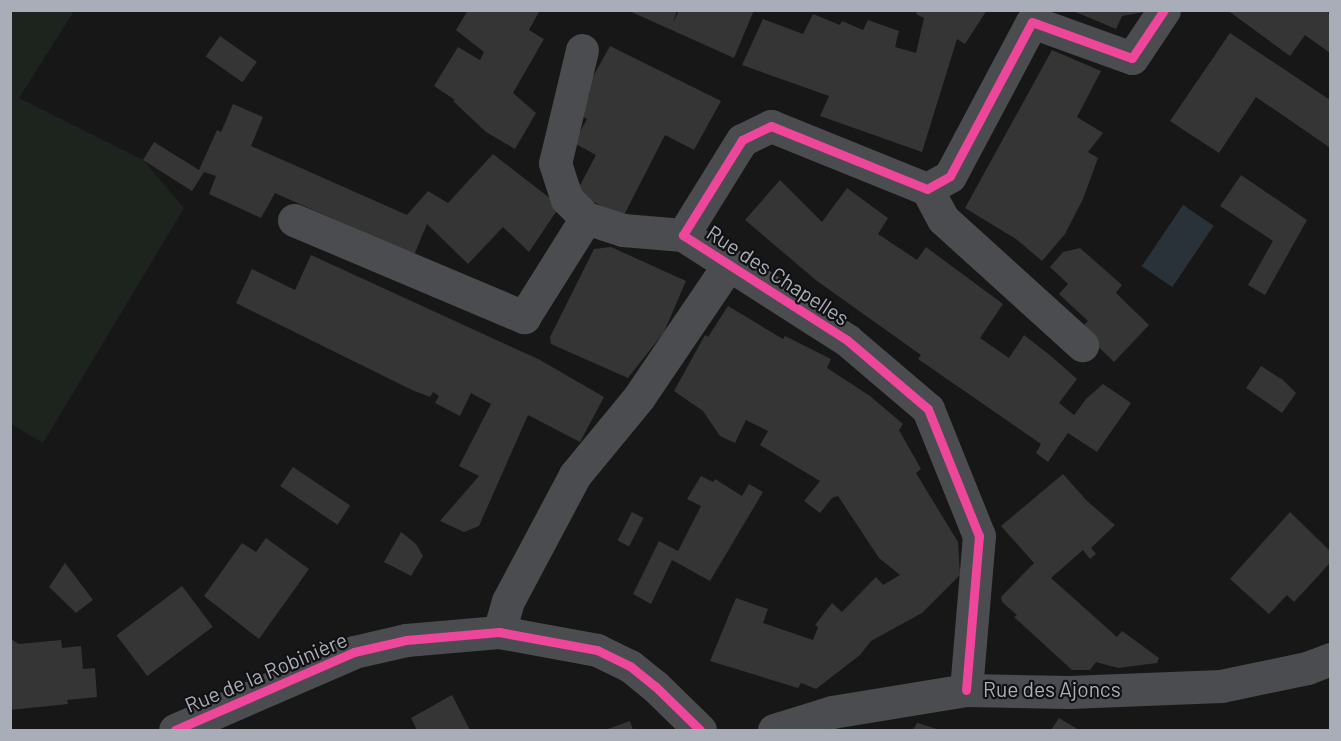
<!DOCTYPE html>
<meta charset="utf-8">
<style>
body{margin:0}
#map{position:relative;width:1341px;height:741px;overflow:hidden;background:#171717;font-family:Barlow,sans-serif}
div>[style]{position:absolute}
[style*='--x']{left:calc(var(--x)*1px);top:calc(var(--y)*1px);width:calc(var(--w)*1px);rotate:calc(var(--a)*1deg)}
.green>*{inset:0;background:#1d241e}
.water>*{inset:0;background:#2a3239;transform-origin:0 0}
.building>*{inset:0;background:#353536;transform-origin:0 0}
.minor>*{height:33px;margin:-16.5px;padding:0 16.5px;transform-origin:16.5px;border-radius:16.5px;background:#4b4c50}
.cycleway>*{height:9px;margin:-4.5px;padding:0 4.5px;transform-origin:4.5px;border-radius:4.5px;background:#ed469a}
span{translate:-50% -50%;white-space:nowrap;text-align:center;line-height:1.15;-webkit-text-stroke:4.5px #111113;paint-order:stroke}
.street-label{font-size:21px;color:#a8adb8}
.frame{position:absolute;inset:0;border:12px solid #a8adb8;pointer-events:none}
</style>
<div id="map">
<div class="green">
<div style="clip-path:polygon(11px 10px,74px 11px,19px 98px,143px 160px,184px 208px,43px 443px,11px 424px)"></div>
</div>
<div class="water">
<div style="left:1183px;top:205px;width:37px;height:74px;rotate:34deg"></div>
</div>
<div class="building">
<div style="clip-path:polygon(468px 10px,540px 10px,529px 30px,544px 39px,513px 93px,536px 113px,515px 149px,486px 132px,453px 101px,455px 100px,434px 86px,458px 47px,480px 60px,484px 52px,456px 30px)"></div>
<div style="clip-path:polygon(627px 10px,677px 10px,673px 23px,679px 10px,754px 10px,734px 58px)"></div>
<div style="clip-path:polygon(918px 10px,987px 10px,965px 44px,957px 39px,922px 152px,820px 116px,829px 96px,742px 65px,763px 19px,803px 34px,813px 14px,840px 25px,842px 21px,863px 30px,868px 20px,899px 31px,895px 47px,916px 53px,924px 18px,916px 14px)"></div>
<div style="clip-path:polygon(1071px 10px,1144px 10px,1144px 12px,1122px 16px,1116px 29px)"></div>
<div style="clip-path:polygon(1227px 10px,1325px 10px,1330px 14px,1330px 53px,1305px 35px,1290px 56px)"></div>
<div style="clip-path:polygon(1230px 33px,1330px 100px,1329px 147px,1256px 97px,1219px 153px,1170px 121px)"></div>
<div style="left:220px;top:36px;width:45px;height:25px;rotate:35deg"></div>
<div style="clip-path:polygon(610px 46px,721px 101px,694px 150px,665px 135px,623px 217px,576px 193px,596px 155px,574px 143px,587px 119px,578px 114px,590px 93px,585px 91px)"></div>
<div style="clip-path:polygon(1052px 50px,1101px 71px,1077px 117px,1103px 133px,1088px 152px,1098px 158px,1083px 199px,1065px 234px,1042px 261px,1016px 239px,965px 208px)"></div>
<div style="clip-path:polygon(233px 104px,263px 117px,251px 146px,407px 215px,428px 191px,448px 203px,493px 154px,560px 206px,529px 252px,503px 227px,468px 264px,427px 224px,414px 255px,275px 193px,261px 218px,209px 194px,216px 176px,204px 172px,192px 191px,143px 160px,154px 142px,199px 170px,217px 130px,221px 132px)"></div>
<div style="clip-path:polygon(1241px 175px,1307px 220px,1265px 295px,1248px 285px,1273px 241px,1220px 206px)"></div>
<div style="clip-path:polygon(780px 180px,822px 222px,847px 188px,888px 218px,878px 234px,917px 260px,926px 247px,1003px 304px,980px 338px,1009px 358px,1024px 335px,1052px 357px,1077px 379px,1059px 403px,1074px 415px,1086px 399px,1103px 384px,1131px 403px,1097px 452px,1068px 433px,1048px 462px,1036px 453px,1041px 444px,918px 359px,921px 355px,817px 281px,745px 220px)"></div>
<div style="clip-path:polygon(611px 247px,686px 281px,664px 332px,628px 378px,551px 344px,550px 337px,594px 249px)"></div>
<div style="clip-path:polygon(1080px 248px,1122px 285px,1116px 293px,1149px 325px,1114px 362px,1080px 329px,1088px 321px,1059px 294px,1068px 284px,1050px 267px,1063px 252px)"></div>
<div style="clip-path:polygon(311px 255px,540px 360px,604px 397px,580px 442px,528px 415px,479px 526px,464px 532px,440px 521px,479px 476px,459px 466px,491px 404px,471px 393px,460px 416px,435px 403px,439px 396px,433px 392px,430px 397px,412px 390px,236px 303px,252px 269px,295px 290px)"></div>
<div style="clip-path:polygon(728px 306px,783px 339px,785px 336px,831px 359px,827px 368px,870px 396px,903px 424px,899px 430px,921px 469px,916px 473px,958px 542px,960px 575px,922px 613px,871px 641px,860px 655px,816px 689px,801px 683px,798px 688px,710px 661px,736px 598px,768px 609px,763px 623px,813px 640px,818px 627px,815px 625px,832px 603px,842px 612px,876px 577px,883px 585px,900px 575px,879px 558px,838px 496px,832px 498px,820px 513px,804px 501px,820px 481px,760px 445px,768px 431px,746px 420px,735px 443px,720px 436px,703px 411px,674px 391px,705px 335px,708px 337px)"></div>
<div style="clip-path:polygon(1261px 366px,1283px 380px,1296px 393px,1282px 413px,1246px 388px)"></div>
<div style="left:293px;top:467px;width:69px;height:23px;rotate:34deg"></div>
<div style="clip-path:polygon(1063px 474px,1087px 501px,1115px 525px,1091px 548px,1096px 554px,1090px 559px,1083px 550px,1051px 578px,1117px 637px,1122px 631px,1159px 658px,1157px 663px,1118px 668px,1096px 662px,1090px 670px,1072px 670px,1014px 617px,1017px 615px,1002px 602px,1001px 597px,1034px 563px,1001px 526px)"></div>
<div style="clip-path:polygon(701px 476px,713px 482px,715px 479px,742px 496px,749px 484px,763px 492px,710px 581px,672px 560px,651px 604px,633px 594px,659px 541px,678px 551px,701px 506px,687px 499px)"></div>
<div style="left:632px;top:512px;width:13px;height:32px;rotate:27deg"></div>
<div style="clip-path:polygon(1290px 512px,1330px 551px,1330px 563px,1294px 602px,1287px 595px,1269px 614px,1230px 579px)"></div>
<div style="clip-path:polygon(401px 532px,416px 544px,423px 556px,411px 576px,384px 562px)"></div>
<div style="clip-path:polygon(266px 538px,309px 569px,259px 639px,204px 596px,242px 543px,256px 552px)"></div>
<div style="clip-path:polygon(65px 563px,93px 600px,76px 613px,49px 587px)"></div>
<div style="left:182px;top:586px;width:51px;height:82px;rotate:53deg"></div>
<div style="clip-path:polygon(10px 638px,19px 644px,61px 640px,62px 648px,81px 646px,83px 669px,95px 668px,97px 697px,67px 700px,68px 704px,10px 710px)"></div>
<div style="clip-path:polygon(452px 695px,470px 730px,417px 730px,411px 718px)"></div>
<div style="clip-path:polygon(1059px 718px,1079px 730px,1051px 730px)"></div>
<div style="clip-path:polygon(630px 721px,633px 730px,605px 730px)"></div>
<div style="clip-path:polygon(917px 723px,918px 723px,940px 730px,913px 730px)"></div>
</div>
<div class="minor">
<div style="--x:582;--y:50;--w:116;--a:103.4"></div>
<div style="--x:555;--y:163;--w:38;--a:72"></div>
<div style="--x:567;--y:199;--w:27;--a:45"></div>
<div style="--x:927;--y:189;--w:34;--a:62"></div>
<div style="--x:943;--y:219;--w:188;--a:42.2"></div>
<div style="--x:294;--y:220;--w:250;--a:22.9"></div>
<div style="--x:524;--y:317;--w:117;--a:-57.9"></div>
<div style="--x:586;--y:218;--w:39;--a:18"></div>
<div style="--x:623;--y:230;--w:60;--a:4.8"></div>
<div style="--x:499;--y:632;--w:32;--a:-74"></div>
<div style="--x:508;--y:601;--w:143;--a:-62"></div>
<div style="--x:575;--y:475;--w:101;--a:-50.6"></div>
<div style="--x:639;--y:397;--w:161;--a:-55.9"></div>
<div style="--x:966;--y:690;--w:155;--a:-85.2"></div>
<div style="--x:979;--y:536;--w:137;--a:-111.9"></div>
<div style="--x:928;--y:409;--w:106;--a:-139.6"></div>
<div style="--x:847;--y:340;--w:195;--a:-147.4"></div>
<div style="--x:683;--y:235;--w:112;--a:-58.2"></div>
<div style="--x:742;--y:140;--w:32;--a:-26"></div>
<div style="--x:771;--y:126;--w:168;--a:22"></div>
<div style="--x:927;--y:189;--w:26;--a:-29"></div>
<div style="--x:950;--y:176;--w:174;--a:-62"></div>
<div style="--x:1032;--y:22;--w:106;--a:19.8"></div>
<div style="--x:1132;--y:58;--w:58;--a:-56.3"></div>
<div style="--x:175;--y:730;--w:195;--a:-23.5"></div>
<div style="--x:354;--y:652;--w:53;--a:-13"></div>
<div style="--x:406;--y:640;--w:93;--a:-4.9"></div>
<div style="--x:499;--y:632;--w:100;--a:10.4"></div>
<div style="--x:597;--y:650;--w:37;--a:26"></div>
<div style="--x:630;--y:666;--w:32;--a:39"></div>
<div style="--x:655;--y:686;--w:63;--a:44.4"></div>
<div style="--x:774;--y:730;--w:61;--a:-17.2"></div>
<div style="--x:832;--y:712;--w:136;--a:-9.3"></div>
<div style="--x:966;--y:690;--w:103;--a:1.1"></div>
<div style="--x:1069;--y:692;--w:152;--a:-2.3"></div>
<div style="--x:1221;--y:686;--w:88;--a:-11.8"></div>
<div style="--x:1307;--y:668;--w:25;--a:-21"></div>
</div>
<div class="cycleway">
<div style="--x:966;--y:690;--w:155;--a:-85.2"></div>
<div style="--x:979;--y:536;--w:137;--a:-111.9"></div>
<div style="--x:928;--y:409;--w:106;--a:-139.6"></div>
<div style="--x:847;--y:340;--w:195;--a:-147.4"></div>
<div style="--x:683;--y:235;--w:112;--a:-58.2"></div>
<div style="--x:742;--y:140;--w:32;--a:-26"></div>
<div style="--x:771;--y:126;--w:168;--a:22"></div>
<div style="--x:927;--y:189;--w:26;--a:-29"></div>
<div style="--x:950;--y:176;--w:174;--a:-62"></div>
<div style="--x:1032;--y:22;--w:106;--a:19.8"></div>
<div style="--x:1132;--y:58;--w:58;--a:-56.3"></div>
<div style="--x:175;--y:730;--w:195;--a:-23.5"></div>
<div style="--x:354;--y:652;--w:53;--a:-13"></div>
<div style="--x:406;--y:640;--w:93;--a:-4.9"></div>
<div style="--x:499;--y:632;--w:100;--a:10.4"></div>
<div style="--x:597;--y:650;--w:37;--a:26"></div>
<div style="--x:630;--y:666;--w:32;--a:39"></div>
<div style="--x:655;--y:686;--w:63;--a:44.4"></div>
</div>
<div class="street-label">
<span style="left:778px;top:275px;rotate:33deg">Rue des Chapelles</span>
<span style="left:266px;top:672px;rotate:-23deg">Rue de la Robinière</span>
<span style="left:1052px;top:689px">Rue des Ajoncs</span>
</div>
<div class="frame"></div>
</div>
